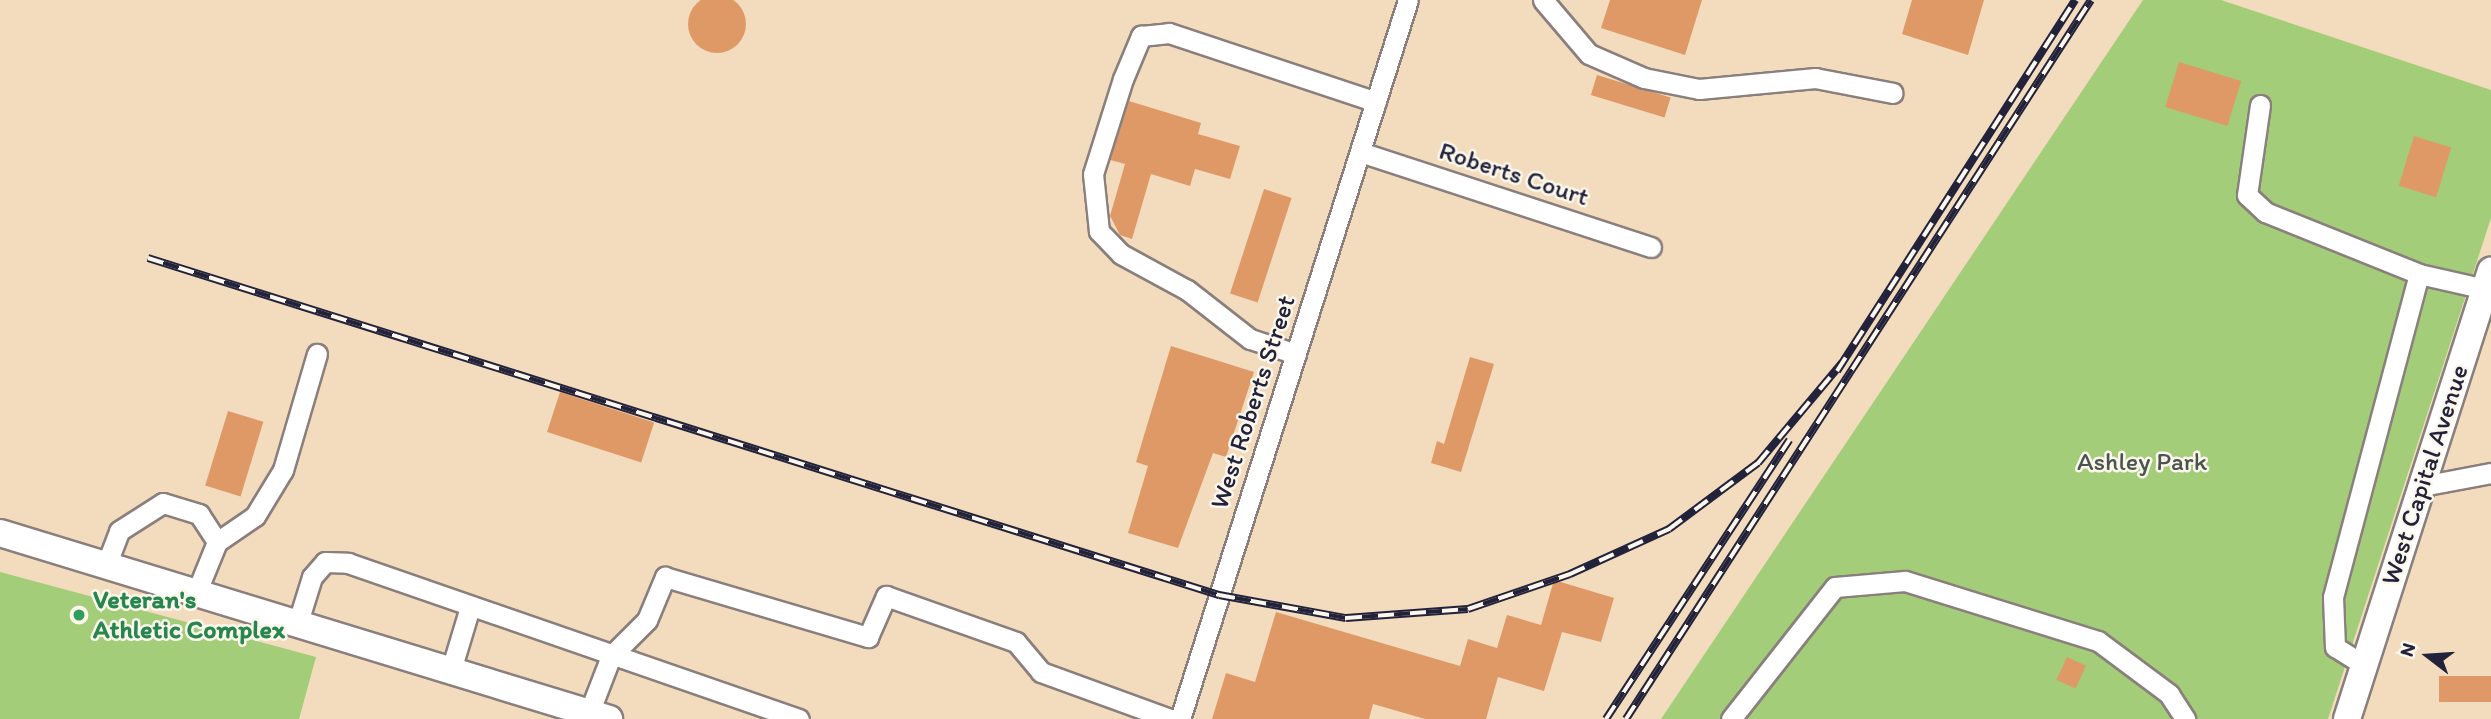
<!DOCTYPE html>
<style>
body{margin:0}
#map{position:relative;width:2491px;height:719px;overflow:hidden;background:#f2dcbd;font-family:Itim,sans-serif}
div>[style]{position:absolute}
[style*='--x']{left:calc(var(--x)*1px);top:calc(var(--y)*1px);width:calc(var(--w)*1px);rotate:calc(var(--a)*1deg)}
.green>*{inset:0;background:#a3cd79}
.building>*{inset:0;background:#df9967;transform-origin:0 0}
.round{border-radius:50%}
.roads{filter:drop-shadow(2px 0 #8a7f7c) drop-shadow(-2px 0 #8a7f7c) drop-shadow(0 2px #8a7f7c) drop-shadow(0 -2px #8a7f7c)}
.minor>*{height:19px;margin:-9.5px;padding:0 9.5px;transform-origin:9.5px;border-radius:9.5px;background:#fff}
.major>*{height:26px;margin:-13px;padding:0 13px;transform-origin:13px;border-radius:13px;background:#fff}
.rail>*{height:8px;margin-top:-4px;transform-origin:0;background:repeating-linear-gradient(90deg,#fbf7ec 0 16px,#22223b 0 32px);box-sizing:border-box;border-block:2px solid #22223b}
.dots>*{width:19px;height:19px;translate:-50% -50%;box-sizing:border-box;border:4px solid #fbf7ec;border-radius:50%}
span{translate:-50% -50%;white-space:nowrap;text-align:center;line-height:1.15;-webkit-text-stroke:5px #fbf7ec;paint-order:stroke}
.street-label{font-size:26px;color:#22223b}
.park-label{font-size:26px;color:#49554e}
.leisure-label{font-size:26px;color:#27864d;font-weight:700}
.left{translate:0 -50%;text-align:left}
.north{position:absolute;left:2393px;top:621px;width:70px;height:70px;-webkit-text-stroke:5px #fbf7ec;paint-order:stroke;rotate:287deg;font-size:19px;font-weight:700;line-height:28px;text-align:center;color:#22223b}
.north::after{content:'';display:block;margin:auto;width:24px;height:32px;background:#22223b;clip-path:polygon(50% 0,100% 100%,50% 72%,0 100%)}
</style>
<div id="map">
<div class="green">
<div style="clip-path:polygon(2143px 0,2221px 0,2491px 90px,2491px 218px,2328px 719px,1661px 719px)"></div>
<div style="clip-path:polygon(0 572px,316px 657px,299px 719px,0 719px)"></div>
</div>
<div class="building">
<div class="round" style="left:688px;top:-5px;width:58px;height:58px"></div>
<div style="clip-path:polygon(1610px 0,1702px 0,1685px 55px,1601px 28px)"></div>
<div style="clip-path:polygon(1912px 0,1984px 0,1968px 55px,1902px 34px)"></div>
<div style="left:2179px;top:62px;width:65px;height:47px;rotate:17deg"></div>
<div style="left:1597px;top:75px;width:77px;height:21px;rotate:17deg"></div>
<div style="clip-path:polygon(1129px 101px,1201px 123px,1198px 134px,1240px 146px,1230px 179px,1195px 169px,1190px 186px,1151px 174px,1132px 239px,1120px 235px,1110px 216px,1125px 164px,1110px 160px)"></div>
<div style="left:2414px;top:136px;width:39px;height:52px;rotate:17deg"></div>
<div style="left:1264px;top:189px;width:29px;height:110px;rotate:18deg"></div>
<div style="clip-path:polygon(1171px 346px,1254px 372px,1226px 457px,1213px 453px,1178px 548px,1128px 533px,1148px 466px,1136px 462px)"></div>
<div style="clip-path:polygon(1470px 357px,1494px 364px,1461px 472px,1431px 463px,1437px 441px,1444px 444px)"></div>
<div style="left:560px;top:392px;width:99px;height:42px;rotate:18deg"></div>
<div style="left:228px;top:411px;width:37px;height:78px;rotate:17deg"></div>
<div style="clip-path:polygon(1554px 580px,1614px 598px,1601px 642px,1562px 632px,1544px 691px,1498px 677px,1486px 719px,1425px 719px,1373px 704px,1369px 719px,1212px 719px,1226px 673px,1255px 682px,1276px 612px,1460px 666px,1468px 639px,1497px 648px,1507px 615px,1541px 625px)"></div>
<div style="left:2067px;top:657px;width:21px;height:25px;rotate:25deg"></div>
<div style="left:2491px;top:676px;width:26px;height:52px;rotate:90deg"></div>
</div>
<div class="roads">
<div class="minor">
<div style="--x:1543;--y:0;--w:71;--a:49.6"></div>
<div style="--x:1589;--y:54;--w:60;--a:23.6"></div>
<div style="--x:1644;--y:78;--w:56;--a:11.3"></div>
<div style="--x:1699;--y:89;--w:117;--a:-5.4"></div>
<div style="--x:1815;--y:78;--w:79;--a:10.9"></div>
<div style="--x:2260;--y:105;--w:91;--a:98.2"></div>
<div style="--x:2247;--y:195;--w:25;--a:43"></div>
<div style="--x:2265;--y:212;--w:166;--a:21.9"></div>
<div style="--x:2419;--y:274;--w:68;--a:12.8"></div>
<div style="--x:1360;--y:152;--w:306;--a:18.1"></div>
<div style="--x:1296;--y:354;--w:48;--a:-161.9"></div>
<div style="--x:1250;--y:339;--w:80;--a:-142.1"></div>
<div style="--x:1187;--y:290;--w:75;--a:-151.4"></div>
<div style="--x:1121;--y:254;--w:32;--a:-134"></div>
<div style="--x:1099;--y:231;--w:57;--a:-96"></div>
<div style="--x:1093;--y:174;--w:100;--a:-72.5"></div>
<div style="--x:1123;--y:79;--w:47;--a:-67.3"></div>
<div style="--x:1141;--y:36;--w:28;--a:-6"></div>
<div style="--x:1169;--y:33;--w:218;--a:18.4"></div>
<div style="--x:2422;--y:486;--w:70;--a:-10.7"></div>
<div style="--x:107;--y:563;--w:34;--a:-69"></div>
<div style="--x:119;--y:531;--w:52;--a:-32.5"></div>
<div style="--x:163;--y:503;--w:38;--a:17"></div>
<div style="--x:199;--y:514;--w:33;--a:57"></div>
<div style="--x:197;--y:591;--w:53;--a:-67.8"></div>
<div style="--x:217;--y:542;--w:46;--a:-34.4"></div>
<div style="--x:255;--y:516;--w:54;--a:-58.7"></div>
<div style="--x:283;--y:470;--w:121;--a:-73.7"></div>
<div style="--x:298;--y:622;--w:47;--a:-72.7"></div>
<div style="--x:312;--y:577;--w:20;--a:-49"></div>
<div style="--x:325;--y:562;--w:23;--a:2"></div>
<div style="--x:348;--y:563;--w:477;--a:19.1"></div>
<div style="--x:2364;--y:665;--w:34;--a:-148"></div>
<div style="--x:2335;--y:647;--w:50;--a:-92.3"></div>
<div style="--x:2333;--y:597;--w:334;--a:-75.1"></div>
<div style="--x:451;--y:670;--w:66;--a:-73.2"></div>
<div style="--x:589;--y:713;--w:61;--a:-68.9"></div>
<div style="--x:611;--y:656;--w:51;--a:-45"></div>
<div style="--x:647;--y:620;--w:47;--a:-67.3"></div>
<div style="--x:665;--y:577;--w:212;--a:16.5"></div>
<div style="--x:868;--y:637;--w:45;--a:-66.3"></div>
<div style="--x:886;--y:596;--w:138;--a:19.5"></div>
<div style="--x:1016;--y:642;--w:39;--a:50"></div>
<div style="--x:1041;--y:672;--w:137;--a:20"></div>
<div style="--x:1180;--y:719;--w:754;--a:-72.41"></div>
<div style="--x:1731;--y:719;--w:168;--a:-51.8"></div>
<div style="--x:1835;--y:587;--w:70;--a:-4.9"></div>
<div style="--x:1905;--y:581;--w:202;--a:17.3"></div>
<div style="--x:2098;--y:641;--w:89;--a:36.7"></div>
<div style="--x:2169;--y:694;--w:30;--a:57"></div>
</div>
<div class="major">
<div style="--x:0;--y:533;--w:637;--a:16.98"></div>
<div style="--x:2347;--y:719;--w:471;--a:-72.2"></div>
</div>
</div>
<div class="rail">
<div style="--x:148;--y:258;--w:1123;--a:17.47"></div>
<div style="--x:1219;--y:595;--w:129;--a:10.3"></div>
<div style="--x:1346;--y:618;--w:122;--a:-4.2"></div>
<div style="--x:1468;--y:609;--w:108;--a:-18.9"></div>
<div style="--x:1570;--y:574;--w:109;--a:-24.4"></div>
<div style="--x:1669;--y:529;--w:111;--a:-36.6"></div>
<div style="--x:1758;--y:463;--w:131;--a:-50"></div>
<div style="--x:1837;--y:371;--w:441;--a:-57.3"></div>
<div style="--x:1606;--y:719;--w:334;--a:-56.7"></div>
<div style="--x:1626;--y:719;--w:856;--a:-57.11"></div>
</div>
<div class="dots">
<div style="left:79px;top:615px;background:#2e9e5b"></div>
</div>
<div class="street-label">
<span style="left:1514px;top:174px;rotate:18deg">Roberts Court</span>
<span style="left:1253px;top:402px;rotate:-72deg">West Roberts Street</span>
<span style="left:2425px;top:475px;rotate:-72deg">West Capital Avenue</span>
</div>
<div class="park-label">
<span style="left:2142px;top:462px">Ashley Park</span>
</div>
<div class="leisure-label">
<span class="left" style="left:93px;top:615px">Veteran's<br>Athletic Complex</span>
</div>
<div class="north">N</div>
</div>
